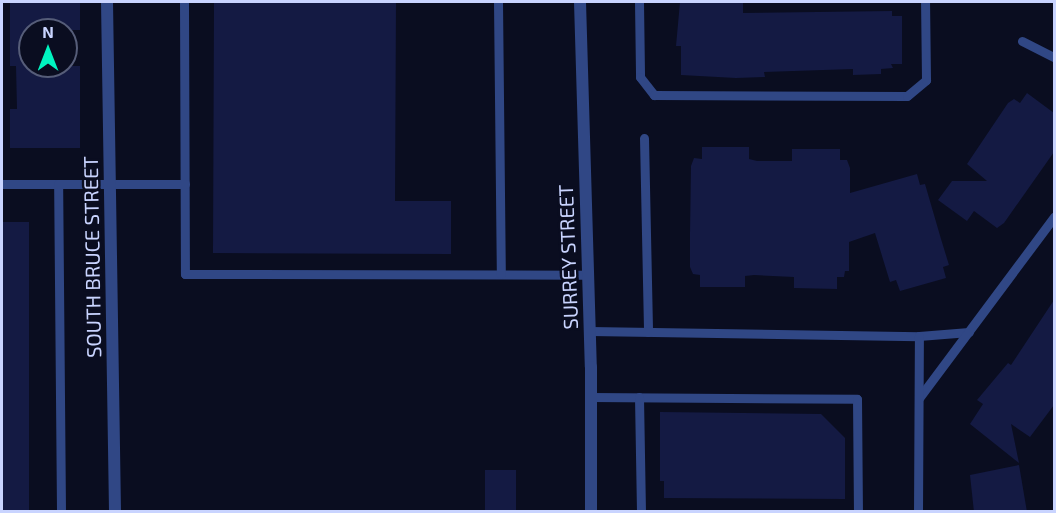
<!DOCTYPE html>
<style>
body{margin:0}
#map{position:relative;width:1056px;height:513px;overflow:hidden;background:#0a0d20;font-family:"Exo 2",sans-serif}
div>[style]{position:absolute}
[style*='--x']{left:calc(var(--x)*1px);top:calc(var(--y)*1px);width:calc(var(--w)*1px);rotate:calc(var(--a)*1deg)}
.building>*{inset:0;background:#141a43;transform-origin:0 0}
.lane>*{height:9px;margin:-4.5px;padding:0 4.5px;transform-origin:4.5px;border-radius:4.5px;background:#304785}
.street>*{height:12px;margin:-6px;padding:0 6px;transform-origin:6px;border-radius:6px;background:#304785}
span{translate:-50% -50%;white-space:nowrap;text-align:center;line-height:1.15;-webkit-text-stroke:5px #0a0d20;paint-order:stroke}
.street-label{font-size:20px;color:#c9d4ff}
.frame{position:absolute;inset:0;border:3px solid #c9d4ff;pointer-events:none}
.north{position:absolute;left:18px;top:18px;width:60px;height:60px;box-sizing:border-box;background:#0a0d20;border:2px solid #565d79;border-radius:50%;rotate:0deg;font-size:16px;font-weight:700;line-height:24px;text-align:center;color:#c9d4ff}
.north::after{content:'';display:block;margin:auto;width:21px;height:27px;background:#00f4c0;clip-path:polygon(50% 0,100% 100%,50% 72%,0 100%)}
</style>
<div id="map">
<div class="building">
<div style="clip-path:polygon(10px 2px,80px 2px,80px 30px,30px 30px,30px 66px,10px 66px)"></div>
<div style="clip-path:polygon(214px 2px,396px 2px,395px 201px,451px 201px,451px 254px,213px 253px)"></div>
<div style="clip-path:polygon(680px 2px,743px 2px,743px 13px,892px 11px,892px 16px,902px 16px,902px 64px,891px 64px,893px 68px,881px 69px,881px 74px,853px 75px,853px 69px,764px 72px,765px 77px,736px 78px,681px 75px,681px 46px,676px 46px)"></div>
<div style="clip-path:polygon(16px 66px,80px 66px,80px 148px,10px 148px,10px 109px,17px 109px)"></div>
<div style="clip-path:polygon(1027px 93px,1054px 113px,1054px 152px,1004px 223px,997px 228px,974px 211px,967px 221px,938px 200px,952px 181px,987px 181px,967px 164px,1008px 103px,1014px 99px,1020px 103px)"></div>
<div style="clip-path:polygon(702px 147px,749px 147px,749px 159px,757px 161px,792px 161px,792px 149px,840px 149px,840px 160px,847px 160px,850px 168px,850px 193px,917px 174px,920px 185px,925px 184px,941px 239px,949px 265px,943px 267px,946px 278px,900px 291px,896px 280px,890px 282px,875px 233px,849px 242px,849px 271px,845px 271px,844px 277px,837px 277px,837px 289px,794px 288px,794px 277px,754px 275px,745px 276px,745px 287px,700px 287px,700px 275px,693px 274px,690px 267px,690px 234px,691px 166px,694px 158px,702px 159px)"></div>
<div style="left:2px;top:222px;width:27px;height:290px"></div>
<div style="clip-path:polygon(1054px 300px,1054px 405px,1030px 437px,1011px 424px,1019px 463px,970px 424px,983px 404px,977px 400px,1008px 363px,1011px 365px)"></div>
<div style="clip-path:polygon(660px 412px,821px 414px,845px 438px,845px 499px,664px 498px,664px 481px,660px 481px)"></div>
<div style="clip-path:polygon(1019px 465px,1027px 512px,974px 512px,970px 475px)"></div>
<div style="left:485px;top:470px;width:31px;height:42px"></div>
</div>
<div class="lane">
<div style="--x:184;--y:2;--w:272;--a:89.8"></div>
<div style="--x:185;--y:274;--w:403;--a:0.1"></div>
<div style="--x:498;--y:2;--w:272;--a:89.4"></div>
<div style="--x:639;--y:2;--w:75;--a:89.2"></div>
<div style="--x:640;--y:77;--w:23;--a:52"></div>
<div style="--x:654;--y:95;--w:253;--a:0.2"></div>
<div style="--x:907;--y:96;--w:25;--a:-40"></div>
<div style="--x:926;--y:80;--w:78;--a:-90.7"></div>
<div style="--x:1022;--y:41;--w:36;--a:27"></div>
<div style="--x:644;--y:138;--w:194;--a:88.8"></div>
<div style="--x:2;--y:184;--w:56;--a:0"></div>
<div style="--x:590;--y:331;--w:329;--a:0.9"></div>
<div style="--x:919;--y:336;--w:50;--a:-4.6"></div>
<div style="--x:591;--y:397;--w:266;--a:0.4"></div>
<div style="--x:857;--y:399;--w:113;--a:89.5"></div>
<div style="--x:639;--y:397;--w:115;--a:89"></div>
<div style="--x:919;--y:398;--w:226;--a:-53.3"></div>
<div style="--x:61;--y:512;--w:328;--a:-90.5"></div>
<div style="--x:58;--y:184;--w:127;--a:0"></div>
<div style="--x:918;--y:512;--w:176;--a:-89.7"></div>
</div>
<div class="street">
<div style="--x:107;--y:2;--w:510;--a:89.1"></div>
<div style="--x:580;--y:2;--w:365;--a:88.3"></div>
<div style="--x:591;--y:367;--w:145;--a:90"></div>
</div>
<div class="street-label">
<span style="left:92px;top:257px;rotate:-91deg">SOUTH BRUCE STREET</span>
<span style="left:568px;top:257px;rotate:-92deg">SURREY STREET</span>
</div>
<div class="frame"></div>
<div class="north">N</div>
</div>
